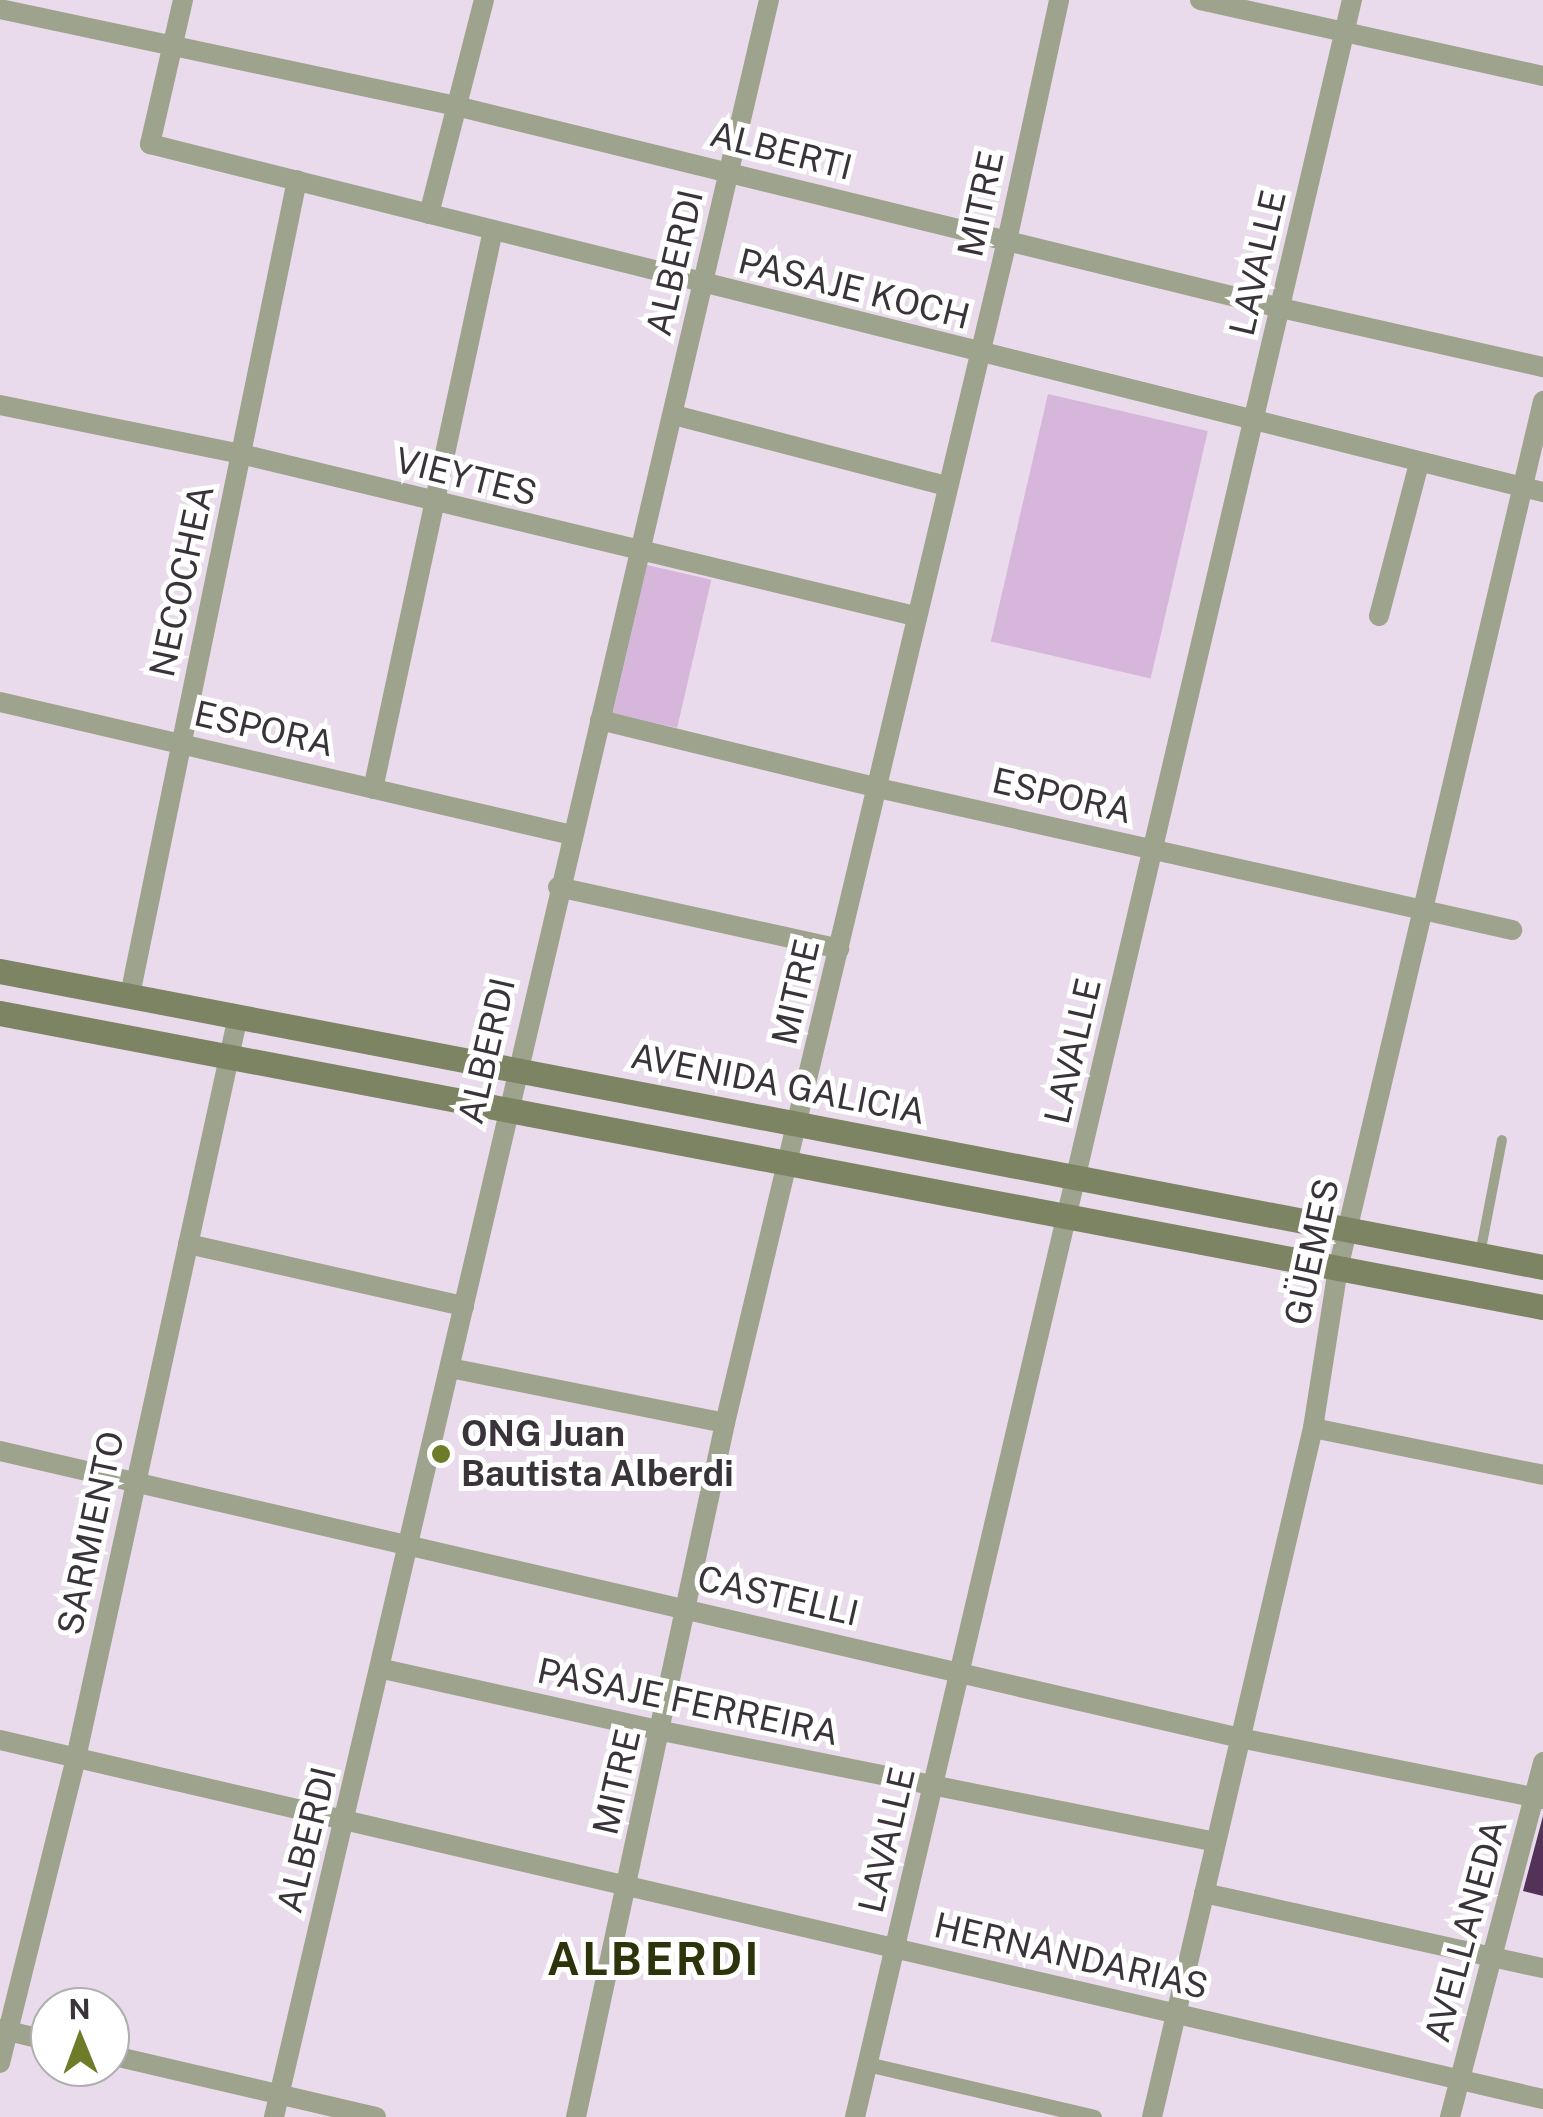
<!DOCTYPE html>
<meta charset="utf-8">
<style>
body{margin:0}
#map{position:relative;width:1543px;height:2117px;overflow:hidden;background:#eadbec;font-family:"Public Sans",sans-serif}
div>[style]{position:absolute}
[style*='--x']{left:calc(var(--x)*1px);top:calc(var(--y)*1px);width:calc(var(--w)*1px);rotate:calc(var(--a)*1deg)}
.green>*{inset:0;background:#d6b6da;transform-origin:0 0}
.building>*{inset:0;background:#523357}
.service>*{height:10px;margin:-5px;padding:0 5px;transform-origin:5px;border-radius:5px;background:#9da38c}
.pedestrian>*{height:15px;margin:-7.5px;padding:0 7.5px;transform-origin:7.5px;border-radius:7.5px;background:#9da38c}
.minor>*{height:20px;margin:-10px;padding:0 10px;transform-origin:10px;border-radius:10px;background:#9da38c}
.secondary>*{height:25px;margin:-12.5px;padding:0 12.5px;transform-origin:12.5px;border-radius:12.5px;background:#7d8463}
.dots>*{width:28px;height:28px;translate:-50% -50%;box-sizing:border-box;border:5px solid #fff;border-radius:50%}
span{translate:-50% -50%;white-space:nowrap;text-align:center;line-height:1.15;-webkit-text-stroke:10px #fff;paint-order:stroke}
.street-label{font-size:35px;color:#3a343a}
.poi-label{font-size:35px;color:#3a343a;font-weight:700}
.left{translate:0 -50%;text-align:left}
.district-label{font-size:45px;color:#2d330b;font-weight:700;letter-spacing:2.5px}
.north{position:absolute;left:30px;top:1987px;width:100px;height:100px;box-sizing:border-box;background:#fff;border:2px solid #b0aeb0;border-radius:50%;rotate:359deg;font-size:28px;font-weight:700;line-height:40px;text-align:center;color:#3a343a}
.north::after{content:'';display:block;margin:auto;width:35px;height:45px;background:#6e7c29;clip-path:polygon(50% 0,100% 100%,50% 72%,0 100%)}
</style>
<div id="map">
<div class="green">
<div style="left:1048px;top:394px;width:164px;height:254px;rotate:13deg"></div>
<div style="left:647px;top:565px;width:66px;height:152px;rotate:13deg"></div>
</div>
<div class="building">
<div style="clip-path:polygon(1543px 1816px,1543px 1896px,1523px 1891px)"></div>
</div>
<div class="service">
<div style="--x:1480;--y:1254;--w:116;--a:-79.1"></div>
</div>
<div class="pedestrian">
<div style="--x:867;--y:2064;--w:233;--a:13.1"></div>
</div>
<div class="minor">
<div style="--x:183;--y:0;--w:148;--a:102.9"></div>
<div style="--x:150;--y:144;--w:1436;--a:14.03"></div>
<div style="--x:1200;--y:0;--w:351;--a:12.5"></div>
<div style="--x:0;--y:9;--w:470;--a:12"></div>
<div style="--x:460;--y:107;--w:845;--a:13.76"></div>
<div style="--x:1281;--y:308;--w:269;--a:12.7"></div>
<div style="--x:429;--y:214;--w:221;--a:-75.6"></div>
<div style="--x:0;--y:405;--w:246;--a:11.5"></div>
<div style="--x:241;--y:454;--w:693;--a:13.52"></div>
<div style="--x:674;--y:415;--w:282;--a:14.6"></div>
<div style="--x:1379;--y:616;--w:157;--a:-75.3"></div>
<div style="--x:0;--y:702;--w:587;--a:13.09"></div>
<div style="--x:600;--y:720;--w:286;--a:13.7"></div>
<div style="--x:878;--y:788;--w:650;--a:12.62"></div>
<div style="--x:373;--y:789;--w:572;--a:-77.88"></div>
<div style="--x:558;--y:887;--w:288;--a:12.4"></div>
<div style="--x:130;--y:995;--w:832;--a:-78.42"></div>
<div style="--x:188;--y:1244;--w:283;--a:12.7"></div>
<div style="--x:450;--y:1368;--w:280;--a:11.3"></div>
<div style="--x:1313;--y:1428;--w:235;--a:11.5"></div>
<div style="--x:0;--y:1451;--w:1273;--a:13.03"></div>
<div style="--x:1240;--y:1738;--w:309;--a:11.4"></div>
<div style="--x:383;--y:1669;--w:286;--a:12.5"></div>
<div style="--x:662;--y:1731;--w:565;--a:11.33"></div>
<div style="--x:0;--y:1740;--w:1584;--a:13.1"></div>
<div style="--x:1204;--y:1893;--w:347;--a:12.5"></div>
<div style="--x:0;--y:2029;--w:51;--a:13.5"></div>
<div style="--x:110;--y:2055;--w:273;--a:13.1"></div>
<div style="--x:0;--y:2063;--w:314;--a:-76"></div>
<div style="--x:76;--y:1758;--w:759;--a:-77.68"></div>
<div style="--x:274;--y:2117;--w:2174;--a:-76.84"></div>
<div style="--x:576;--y:2117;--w:710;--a:-77.88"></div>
<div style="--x:725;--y:1423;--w:1215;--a:-76.58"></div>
<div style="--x:1007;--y:241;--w:247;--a:-77.8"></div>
<div style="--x:855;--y:2117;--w:2175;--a:-76.79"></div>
<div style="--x:1152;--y:2117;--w:708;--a:-76.85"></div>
<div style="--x:1313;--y:1428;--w:161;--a:-81.1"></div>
<div style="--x:1338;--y:1269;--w:892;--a:-76.71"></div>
<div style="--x:1450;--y:2117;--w:367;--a:-75.3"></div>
</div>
<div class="secondary">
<div style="--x:0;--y:971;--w:1571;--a:10.86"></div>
<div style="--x:0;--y:1013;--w:1571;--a:10.79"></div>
</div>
<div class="dots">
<div style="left:441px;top:1454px;background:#6e7c29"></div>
</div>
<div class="street-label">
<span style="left:781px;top:151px;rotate:14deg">ALBERTI</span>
<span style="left:981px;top:204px;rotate:-78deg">MITRE</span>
<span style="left:675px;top:263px;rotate:-77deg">ALBERDI</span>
<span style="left:1258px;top:263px;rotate:-77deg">LAVALLE</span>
<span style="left:854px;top:289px;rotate:14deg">PASAJE KOCH</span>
<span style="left:466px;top:477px;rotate:14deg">VIEYTES</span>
<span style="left:182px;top:581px;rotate:-78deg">NECOCHEA</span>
<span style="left:264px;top:729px;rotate:13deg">ESPORA</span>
<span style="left:1062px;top:796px;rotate:13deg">ESPORA</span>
<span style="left:796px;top:992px;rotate:-77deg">MITRE</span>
<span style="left:487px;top:1051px;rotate:-77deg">ALBERDI</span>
<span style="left:1073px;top:1051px;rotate:-77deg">LAVALLE</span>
<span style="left:778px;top:1084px;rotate:11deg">AVENIDA GALICIA</span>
<span style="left:1312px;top:1252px;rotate:-78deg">GÜEMES</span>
<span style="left:91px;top:1533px;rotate:-78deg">SARMIENTO</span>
<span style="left:778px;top:1596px;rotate:13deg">CASTELLI</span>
<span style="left:688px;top:1702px;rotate:12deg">PASAJE FERREIRA</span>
<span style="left:617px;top:1782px;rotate:-77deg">MITRE</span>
<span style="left:307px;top:1840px;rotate:-76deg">ALBERDI</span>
<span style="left:887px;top:1840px;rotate:-77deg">LAVALLE</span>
<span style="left:1466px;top:1931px;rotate:-75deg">AVELLANEDA</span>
<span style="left:1071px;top:1956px;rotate:13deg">HERNANDARIAS</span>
</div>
<div class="poi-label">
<span class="left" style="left:461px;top:1454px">ONG Juan<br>Bautista Alberdi</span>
</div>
<div class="district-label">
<span style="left:654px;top:1959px">ALBERDI</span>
</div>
<div class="north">N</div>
</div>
